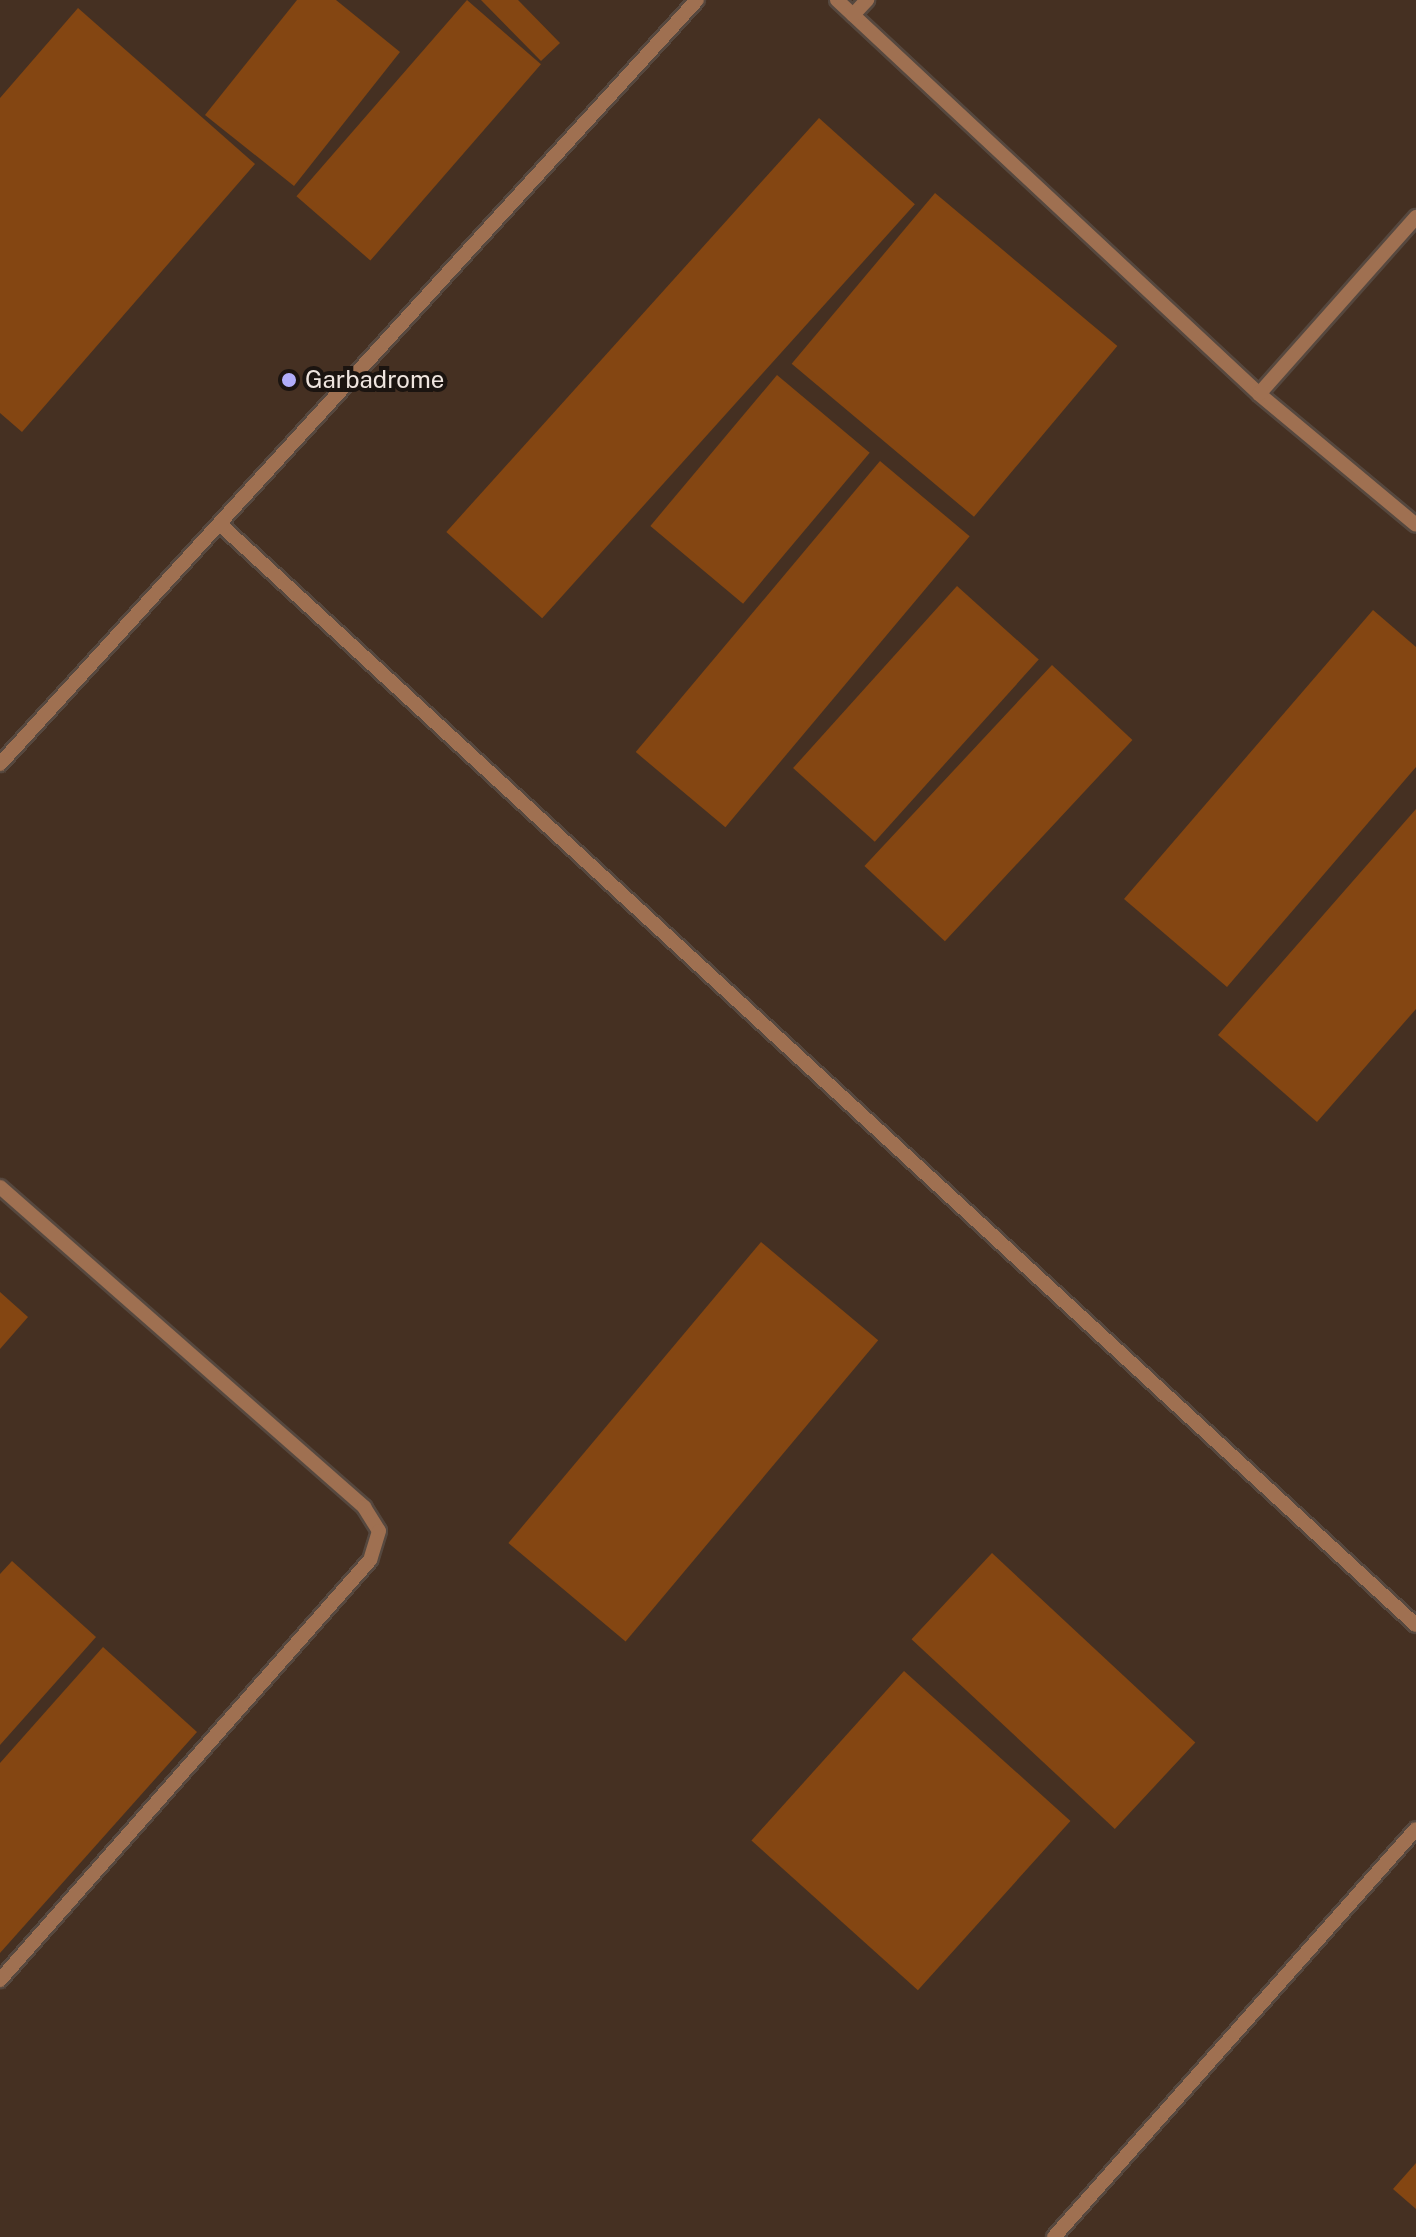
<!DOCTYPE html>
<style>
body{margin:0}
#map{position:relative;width:1416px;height:2237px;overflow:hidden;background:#392a20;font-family:"Public Sans",sans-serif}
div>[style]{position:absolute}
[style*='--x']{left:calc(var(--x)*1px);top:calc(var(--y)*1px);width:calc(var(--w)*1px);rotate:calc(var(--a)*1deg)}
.built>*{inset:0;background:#453022;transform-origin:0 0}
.building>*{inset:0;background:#844612;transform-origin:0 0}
.roads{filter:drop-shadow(2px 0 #56483f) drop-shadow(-2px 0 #56483f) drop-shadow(0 2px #56483f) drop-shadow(0 -2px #56483f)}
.service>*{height:14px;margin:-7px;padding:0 7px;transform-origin:7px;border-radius:7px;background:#9f7051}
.dots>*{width:22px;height:22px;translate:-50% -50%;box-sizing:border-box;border:4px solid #1b1410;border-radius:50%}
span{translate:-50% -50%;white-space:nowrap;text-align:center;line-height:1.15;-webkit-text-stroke:8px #1b1410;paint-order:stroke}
.poi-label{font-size:24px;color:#efe5df}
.left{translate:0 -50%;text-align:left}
</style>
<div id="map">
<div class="built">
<div style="left:0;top:0;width:1416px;height:2237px"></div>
</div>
<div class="building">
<div style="clip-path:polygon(297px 0,336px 0,400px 52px,294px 186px,205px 115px)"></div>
<div style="left:467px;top:0;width:98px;height:260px;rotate:41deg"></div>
<div style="clip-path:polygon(481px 0,518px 0,560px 43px,541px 61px)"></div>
<div style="clip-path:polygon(78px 8px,255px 164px,22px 432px,0 413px,0 98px)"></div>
<div style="left:819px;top:118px;width:129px;height:557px;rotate:42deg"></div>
<div style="left:935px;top:193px;width:238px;height:223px;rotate:40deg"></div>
<div style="left:777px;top:375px;width:121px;height:197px;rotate:40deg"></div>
<div style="left:880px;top:461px;width:117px;height:380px;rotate:40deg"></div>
<div style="left:957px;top:586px;width:110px;height:245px;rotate:42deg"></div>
<div style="clip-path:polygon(1373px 610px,1416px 647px,1416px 767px,1227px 987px,1124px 899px)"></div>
<div style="left:1052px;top:665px;width:110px;height:275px;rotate:43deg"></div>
<div style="clip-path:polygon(1416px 809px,1416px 1009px,1317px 1122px,1218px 1035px)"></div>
<div style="left:761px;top:1242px;width:153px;height:393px;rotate:40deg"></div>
<div style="clip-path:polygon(0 1292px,28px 1317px,0 1349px)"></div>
<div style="left:992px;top:1553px;width:278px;height:118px;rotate:43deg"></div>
<div style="clip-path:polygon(12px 1561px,96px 1637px,0 1745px,0 1574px)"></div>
<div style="clip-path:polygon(103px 1647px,197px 1732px,0 1953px,0 1763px)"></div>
<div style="left:904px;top:1671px;width:224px;height:228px;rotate:42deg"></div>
<div style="clip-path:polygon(1416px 2163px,1416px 2209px,1393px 2189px)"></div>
</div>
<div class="roads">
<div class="service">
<div style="--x:837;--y:0;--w:577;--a:43.03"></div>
<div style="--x:1259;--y:394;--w:204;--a:39.8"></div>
<div style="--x:853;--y:15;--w:21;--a:-47"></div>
<div style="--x:1259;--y:394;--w:237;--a:-48.4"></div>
<div style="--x:223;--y:527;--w:1621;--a:42.63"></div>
<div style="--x:0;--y:764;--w:1034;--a:-47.63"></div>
<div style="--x:0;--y:1187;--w:485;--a:41.3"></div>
<div style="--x:364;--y:1507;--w:28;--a:58"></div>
<div style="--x:379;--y:1531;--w:30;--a:107"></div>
<div style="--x:370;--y:1560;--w:560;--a:131.38"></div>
<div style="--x:1054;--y:2237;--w:545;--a:-48.42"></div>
</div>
</div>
<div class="dots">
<div style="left:289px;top:380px;background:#b0adfa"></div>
</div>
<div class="poi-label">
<span class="left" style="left:305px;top:380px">Garbadrome</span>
</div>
</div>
